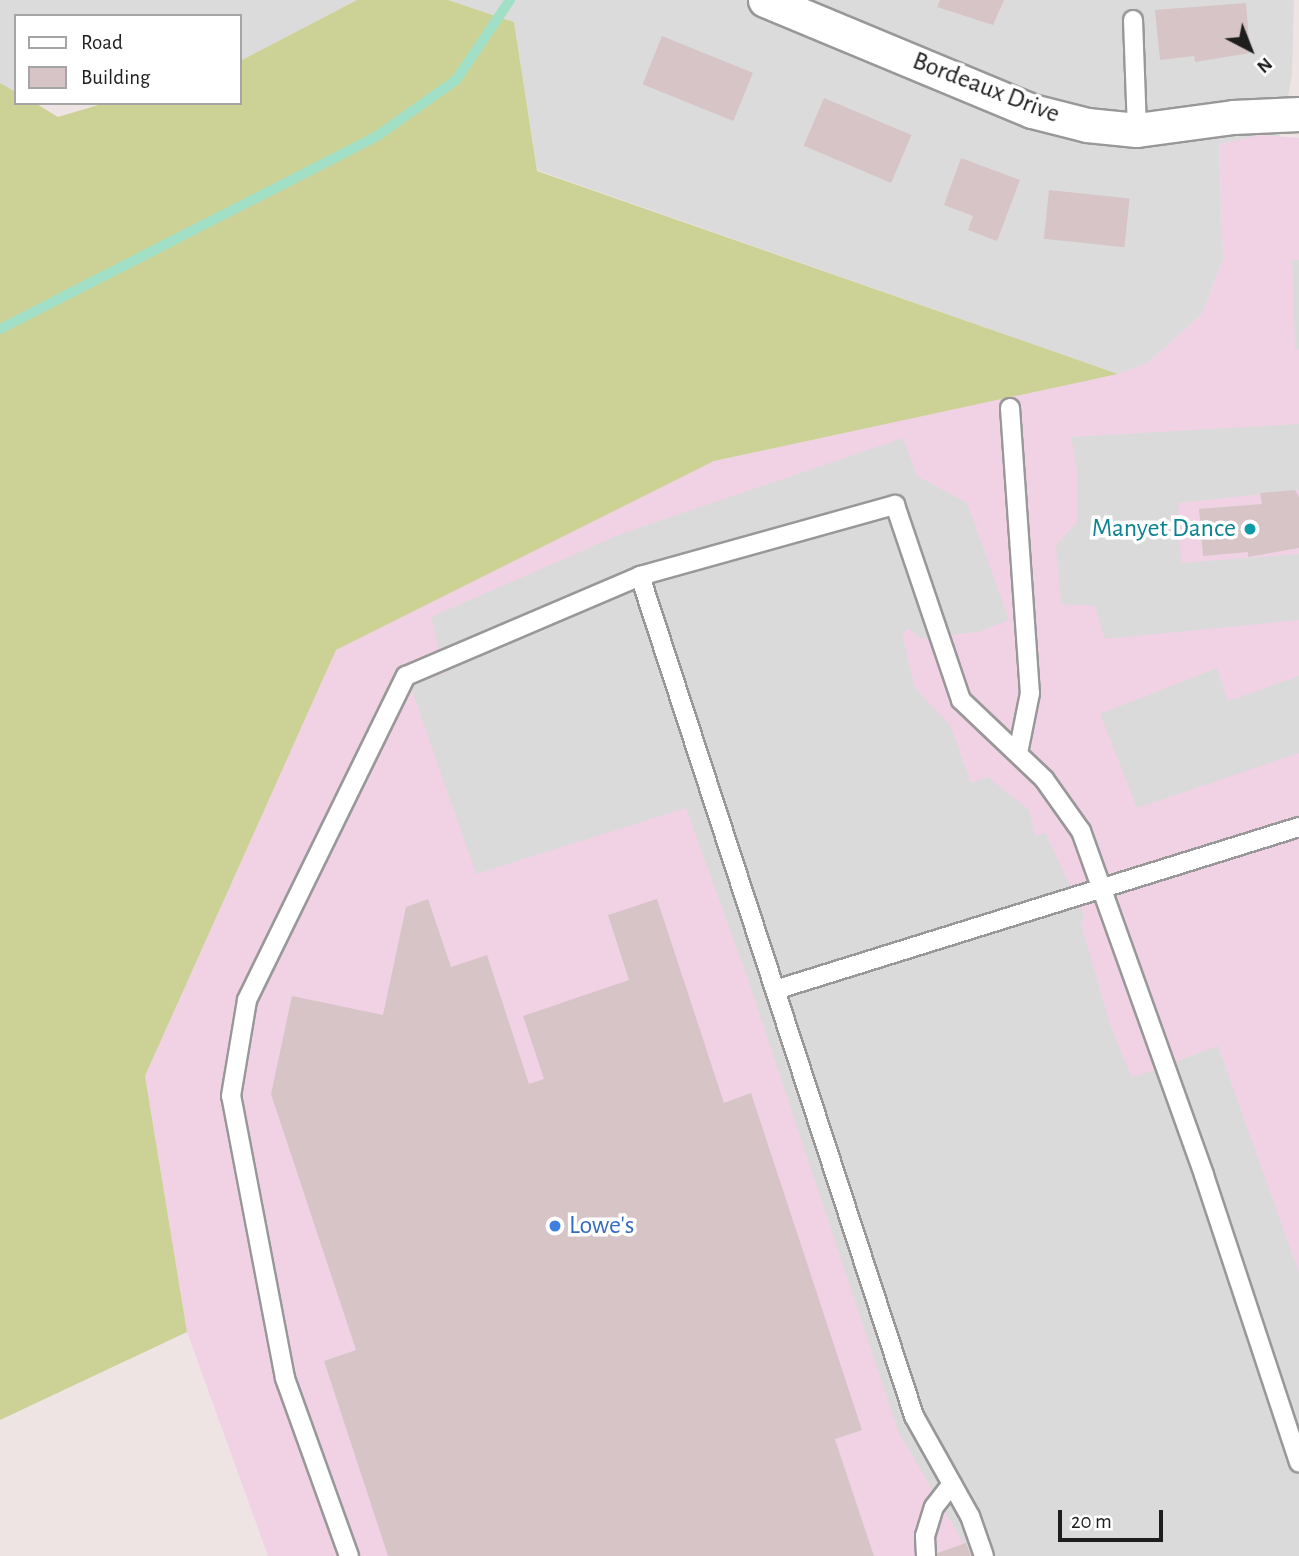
<!DOCTYPE html>
<style>
body{margin:0}
#map{position:relative;width:1299px;height:1556px;overflow:hidden;background:#efe4e4;font-family:"Alegreya Sans",sans-serif}
div>[style]{position:absolute}
[style*='--x']{left:calc(var(--x)*1px);top:calc(var(--y)*1px);width:calc(var(--w)*1px);rotate:calc(var(--a)*1deg)}
.residential>*{inset:0;background:#dcdbdc}
.commercial>*{inset:0;background:#f1d2e4}
.forest>*{inset:0;background:#ccd196}
.parking>*{inset:0;background:#dadada}
.stream>*{height:10px;margin:-5px;padding:0 5px;transform-origin:5px;border-radius:5px;background:#a2dfc7}
.building>*{inset:0;background:#d6c4c7;transform-origin:0 0}
.roads{filter:drop-shadow(2px 0 #989898) drop-shadow(-2px 0 #989898) drop-shadow(0 2px #989898) drop-shadow(0 -2px #989898)}
.service>*{height:18px;margin:-9px;padding:0 9px;transform-origin:9px;border-radius:9px;background:#fff}
.minor>*{height:33px;margin:-16.5px;padding:0 16.5px;transform-origin:16.5px;border-radius:16.5px;background:#fff}
.dots>*{width:19px;height:19px;translate:-50% -50%;box-sizing:border-box;border:4px solid #fff;border-radius:50%}
span{translate:-50% -50%;white-space:nowrap;text-align:center;line-height:1.15;-webkit-text-stroke:7px #fff;paint-order:stroke}
.street-label{font-size:26px;color:#1e1e1e}
.culture-label{font-size:26px;color:#0d838f}
.right{translate:-100% -50%;text-align:right}
.shop-label{font-size:26px;color:#366cbe}
.left{translate:0 -50%;text-align:left}
.legend{position:absolute;left:14px;top:14px;width:228px;height:91px;box-sizing:border-box;background:#fff;border:2px solid #a5a5a5;margin:0;padding:9px 12px;list-style:none;font-size:21px;color:#1e1e1e}
.legend li{display:flex;align-items:center;gap:14px;height:35px}
.legend b{width:35px;border:2px solid #a5a5a5}
.north{position:absolute;left:1215px;top:14px;width:70px;height:70px;-webkit-text-stroke:5px #fff;paint-order:stroke;rotate:138deg;font-size:19px;font-weight:700;line-height:28px;text-align:center;color:#1e1e1e}
.north::after{content:'';display:block;margin:auto;width:24px;height:32px;background:#1e1e1e;clip-path:polygon(50% 0,100% 100%,50% 72%,0 100%)}
.scale{position:absolute;left:1058px;top:1510px;width:105px;height:32px;box-sizing:border-box;border:4px solid #1e1e1e;border-top:0;padding-left:9px;font-size:21px;line-height:24px;white-space:nowrap;color:#1e1e1e;-webkit-text-stroke:5px #fff;paint-order:stroke}
</style>
<div id="map">
<div class="residential">
<div style="clip-path:polygon(0 0,357px 0,240px 61px,240px 16px,16px 16px,16px 92px,0 83px)"></div>
<div style="clip-path:polygon(448px 0,1294px 0,1292px 76px,1280px 136px,1219px 144px,1223px 260px,1202px 314px,1148px 363px,1118px 374px,537px 170px,514px 22px)"></div>
</div>
<div class="commercial">
<div style="clip-path:polygon(1262px 135px,1299px 138px,1299px 1556px,268px 1556px,187px 1332px,145px 1076px,336px 650px,714px 461px,1118px 374px,1148px 363px,1202px 314px,1223px 260px,1219px 144px)"></div>
</div>
<div class="forest">
<div style="clip-path:polygon(357px 0,448px 0,514px 22px,537px 171px,1118px 374px,714px 461px,336px 650px,145px 1076px,187px 1332px,0 1420px,0 83px,16px 92px,16px 103px,35px 103px,58px 117px,105px 103px,240px 103px,240px 61px)"></div>
</div>
<div class="parking">
<div style="clip-path:polygon(1292px 260px,1299px 260px,1299px 349px,1295px 349px)"></div>
<div style="clip-path:polygon(1299px 424px,1299px 490px,1178px 503px,1181px 563px,1299px 554px,1299px 620px,1105px 639px,1095px 606px,1061px 604px,1056px 545px,1077px 522px,1077px 470px,1071px 437px)"></div>
<div style="clip-path:polygon(903px 438px,917px 476px,967px 503px,1009px 620px,978px 632px,920px 638px,908px 628px,902px 635px,915px 688px,951px 727px,971px 783px,988px 777px,1029px 810px,1035px 836px,1045px 833px,1084px 915px,1081px 924px,1111px 1028px,1132px 1078px,1218px 1046px,1299px 1273px,1299px 1556px,971px 1556px,898px 1431px,747px 977px,686px 808px,476px 874px,410px 685px,445px 673px,431px 617px,621px 534px)"></div>
<div style="clip-path:polygon(1217px 668px,1228px 701px,1299px 676px,1299px 753px,1137px 808px,1100px 714px)"></div>
</div>
<div class="stream">
<div style="--x:0;--y:329;--w:424;--a:-27.1"></div>
<div style="--x:377;--y:136;--w:97;--a:-35.3"></div>
<div style="--x:456;--y:80;--w:97;--a:-56"></div>
</div>
<div class="building">
<div style="clip-path:polygon(940px 0,1004px 0,993px 25px,937px 7px)"></div>
<div style="clip-path:polygon(1246px 3px,1250px 53px,1195px 62px,1194px 56px,1160px 60px,1155px 10px)"></div>
<div style="left:662px;top:36px;width:98px;height:52px;rotate:22deg"></div>
<div style="left:824px;top:98px;width:95px;height:52px;rotate:23deg"></div>
<div style="clip-path:polygon(961px 158px,1020px 180px,997px 241px,968px 230px,973px 216px,944px 205px)"></div>
<div style="left:1049px;top:190px;width:81px;height:49px;rotate:6deg"></div>
<div style="clip-path:polygon(1295px 490px,1299px 497px,1299px 548px,1248px 557px,1248px 552px,1203px 556px,1199px 509px,1262px 504px,1260px 493px)"></div>
<div style="clip-path:polygon(428px 899px,451px 967px,487px 955px,529px 1084px,544px 1079px,523px 1016px,629px 980px,608px 915px,657px 899px,724px 1103px,751px 1093px,862px 1430px,835px 1439px,874px 1556px,388px 1556px,324px 1361px,356px 1350px,271px 1094px,292px 996px,383px 1015px,406px 907px)"></div>
<div style="clip-path:polygon(966px 1543px,971px 1556px,929px 1556px)"></div>
</div>
<div class="roads">
<div class="service">
<div style="--x:1133;--y:20;--w:110;--a:87.9"></div>
<div style="--x:1010;--y:408;--w:286;--a:86"></div>
<div style="--x:1030;--y:693;--w:61;--a:101.3"></div>
<div style="--x:640;--y:576;--w:884;--a:71.93"></div>
<div style="--x:914;--y:1416;--w:115;--a:60.8"></div>
<div style="--x:970;--y:1516;--w:42;--a:70.7"></div>
<div style="--x:775;--y:990;--w:549;--a:-17.28"></div>
<div style="--x:349;--y:1556;--w:189;--a:-109.8"></div>
<div style="--x:285;--y:1378;--w:287;--a:-100.8"></div>
<div style="--x:231;--y:1096;--w:97;--a:-80.5"></div>
<div style="--x:247;--y:1000;--w:361;--a:-63.9"></div>
<div style="--x:406;--y:676;--w:254;--a:-23.1"></div>
<div style="--x:640;--y:576;--w:265;--a:-15.6"></div>
<div style="--x:895;--y:505;--w:206;--a:71.3"></div>
<div style="--x:961;--y:700;--w:115;--a:43.6"></div>
<div style="--x:1044;--y:779;--w:64;--a:54.6"></div>
<div style="--x:1081;--y:831;--w:365;--a:70.3"></div>
<div style="--x:1204;--y:1175;--w:303;--a:71.7"></div>
<div style="--x:926;--y:1556;--w:20;--a:-93"></div>
<div style="--x:925;--y:1536;--w:30;--a:-73"></div>
<div style="--x:934;--y:1507;--w:29;--a:-52"></div>
</div>
<div class="minor">
<div style="--x:765;--y:0;--w:289;--a:22.6"></div>
<div style="--x:1032;--y:111;--w:57;--a:14.3"></div>
<div style="--x:1087;--y:125;--w:50;--a:5.7"></div>
<div style="--x:1137;--y:130;--w:97;--a:-7.7"></div>
<div style="--x:1233;--y:117;--w:66;--a:-2.6"></div>
</div>
</div>
<div class="dots">
<div style="left:1250px;top:529px;background:#0f9aa8"></div>
<div style="left:555px;top:1226px;background:#3f7fe0"></div>
</div>
<div class="street-label">
<span style="left:986px;top:88px;rotate:21deg">Bordeaux Drive</span>
</div>
<div class="culture-label">
<span class="right" style="left:1236px;top:529px">Manyet Dance</span>
</div>
<div class="shop-label">
<span class="left" style="left:569px;top:1226px">Lowe's</span>
</div>
<ul class="legend">
<li><b style="height:9px;background:#fff"></b>Road</li>
<li><b style="height:19px;background:#d6c4c7"></b>Building</li>
</ul>
<div class="north">N</div>
<div class="scale">20 m</div>
</div>
